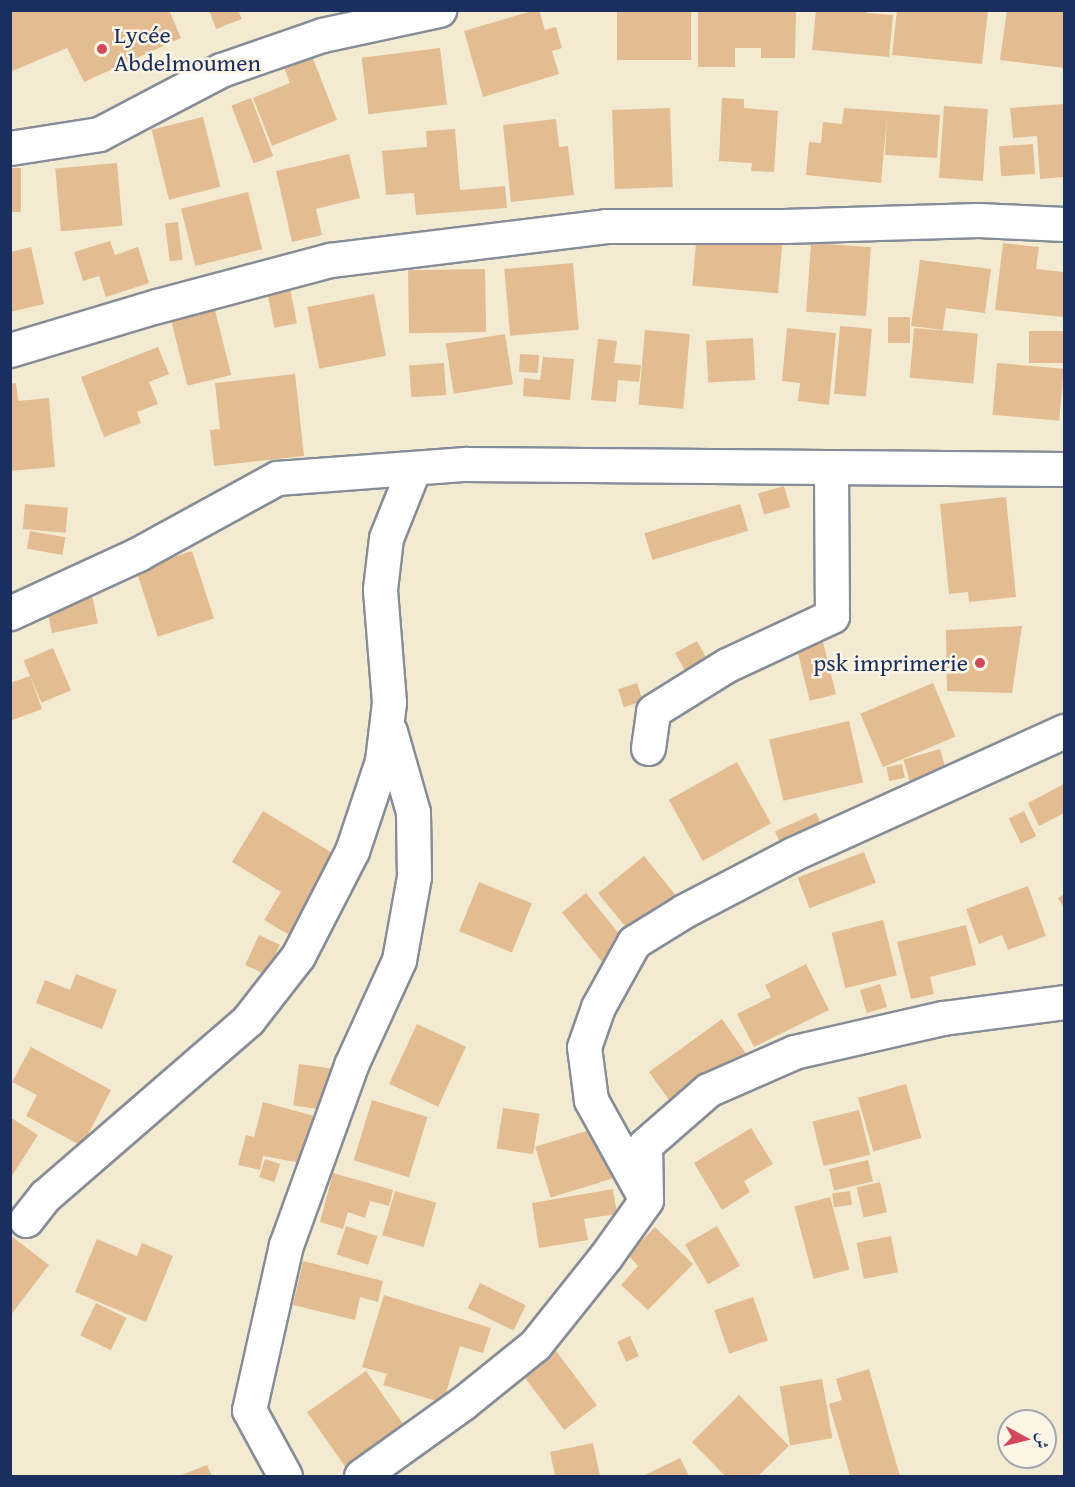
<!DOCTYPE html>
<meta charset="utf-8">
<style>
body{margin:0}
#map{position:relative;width:1075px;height:1487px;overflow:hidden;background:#f3ebd1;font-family:"Gentium Book Plus",Amiri,serif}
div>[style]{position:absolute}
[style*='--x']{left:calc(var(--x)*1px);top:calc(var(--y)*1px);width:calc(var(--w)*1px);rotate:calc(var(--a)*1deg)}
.building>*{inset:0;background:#e3bc92;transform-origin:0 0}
.roads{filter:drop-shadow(2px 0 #878d98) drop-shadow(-2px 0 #878d98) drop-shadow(0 2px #878d98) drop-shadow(0 -2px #878d98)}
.minor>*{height:33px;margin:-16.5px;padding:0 16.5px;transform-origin:16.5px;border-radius:16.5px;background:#fff}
.dots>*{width:16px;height:16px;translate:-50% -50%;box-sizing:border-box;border:3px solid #fcf5e5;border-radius:50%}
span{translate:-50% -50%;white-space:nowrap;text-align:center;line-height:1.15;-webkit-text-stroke:5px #fcf5e5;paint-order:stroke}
.poi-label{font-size:24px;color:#1b2f5e}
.left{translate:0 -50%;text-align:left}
.right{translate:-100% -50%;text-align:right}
.frame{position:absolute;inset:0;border:12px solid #1b2f5e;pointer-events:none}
.north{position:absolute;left:997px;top:1409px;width:60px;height:60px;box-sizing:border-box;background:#fcf5e5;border:2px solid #a2a6af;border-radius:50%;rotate:97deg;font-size:16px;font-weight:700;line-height:24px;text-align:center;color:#1b2f5e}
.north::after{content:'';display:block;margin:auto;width:21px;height:27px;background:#d1495b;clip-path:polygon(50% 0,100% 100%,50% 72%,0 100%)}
</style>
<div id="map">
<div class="building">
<div style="clip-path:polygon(10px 10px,169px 10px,181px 38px,84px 82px,67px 48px,10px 72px)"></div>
<div style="clip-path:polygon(209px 10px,238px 10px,242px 19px,216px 29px)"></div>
<div style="clip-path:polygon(535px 10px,539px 10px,545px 30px,556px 27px,562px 48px,552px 51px,559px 74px,483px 97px,464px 31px)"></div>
<div style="left:617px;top:10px;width:74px;height:50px"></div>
<div style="clip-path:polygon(698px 10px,796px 10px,795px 58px,761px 58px,761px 48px,735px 48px,735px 67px,698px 67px)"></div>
<div style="clip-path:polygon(816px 10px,868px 10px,867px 13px,893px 15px,889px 57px,812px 50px)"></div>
<div style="clip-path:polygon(897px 10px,988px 10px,982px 64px,892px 55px)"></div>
<div style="clip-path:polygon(1007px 10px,1064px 10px,1064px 68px,1000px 60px)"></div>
<div style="clip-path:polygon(308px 46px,337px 120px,272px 146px,253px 98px,290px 83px,280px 58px)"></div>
<div style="left:440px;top:48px;width:57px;height:79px;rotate:83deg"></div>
<div style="left:251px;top:98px;width:62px;height:21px;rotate:69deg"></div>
<div style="clip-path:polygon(722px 98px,744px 99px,744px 108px,778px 111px,774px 172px,751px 171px,752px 163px,719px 161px)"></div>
<div style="clip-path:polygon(1064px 104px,1064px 177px,1040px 179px,1037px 136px,1013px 138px,1010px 108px)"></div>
<div style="left:944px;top:106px;width:44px;height:72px;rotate:4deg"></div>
<div style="left:670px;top:108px;width:79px;height:58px;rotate:88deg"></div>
<div style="clip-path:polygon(844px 108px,940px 115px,937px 158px,885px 155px,887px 117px,881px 183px,806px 175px,809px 142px,821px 143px,823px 122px,842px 124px)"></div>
<div style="left:203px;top:117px;width:72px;height:53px;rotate:76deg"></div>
<div style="clip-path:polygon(556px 119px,559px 147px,568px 146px,574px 195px,511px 202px,503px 125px)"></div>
<div style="clip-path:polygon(455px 129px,460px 190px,505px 186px,507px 208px,416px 215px,414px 193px,386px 195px,382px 151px,427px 147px,426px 131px)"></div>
<div style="left:1033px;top:144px;width:30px;height:34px;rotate:86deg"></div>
<div style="clip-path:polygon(349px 154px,360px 198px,316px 209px,322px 235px,292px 242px,276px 171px)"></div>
<div style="left:117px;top:163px;width:63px;height:62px;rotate:85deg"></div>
<div style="left:10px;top:168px;width:11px;height:44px"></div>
<div style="left:248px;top:192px;width:59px;height:69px;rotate:76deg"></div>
<div style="left:178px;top:222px;width:38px;height:13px;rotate:83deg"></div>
<div style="left:697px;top:232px;width:86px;height:54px;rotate:5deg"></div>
<div style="clip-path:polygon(110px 241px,115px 255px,138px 247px,149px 283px,106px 297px,99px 276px,83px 281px,74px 252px)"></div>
<div style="left:811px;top:243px;width:60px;height:69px;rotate:4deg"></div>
<div style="clip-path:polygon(1003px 243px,1039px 247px,1036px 269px,1064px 272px,1064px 317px,995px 310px)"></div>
<div style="clip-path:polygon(31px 247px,44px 304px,10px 312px,10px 252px)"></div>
<div style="clip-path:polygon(920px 260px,991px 269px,985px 313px,946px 308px,943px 330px,911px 326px)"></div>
<div style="left:573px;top:263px;width:67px;height:69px;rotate:85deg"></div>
<div style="left:485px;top:269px;width:63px;height:77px;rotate:89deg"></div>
<div style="left:290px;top:288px;width:36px;height:23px;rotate:79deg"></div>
<div style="left:374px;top:294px;width:63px;height:68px;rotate:79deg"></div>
<div style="left:214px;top:306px;width:71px;height:45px;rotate:76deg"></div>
<div style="left:888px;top:317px;width:22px;height:26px"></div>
<div style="left:840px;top:326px;width:32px;height:68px;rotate:5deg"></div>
<div style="clip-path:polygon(787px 328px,836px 333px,829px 405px,798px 401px,800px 383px,782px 381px)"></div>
<div style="left:914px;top:328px;width:64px;height:50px;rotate:5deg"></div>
<div style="left:645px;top:330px;width:45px;height:75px;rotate:5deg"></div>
<div style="left:1029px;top:331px;width:35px;height:32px"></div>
<div style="left:505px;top:334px;width:51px;height:60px;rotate:81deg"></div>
<div style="left:753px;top:338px;width:42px;height:47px;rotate:87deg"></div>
<div style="clip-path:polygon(598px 339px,617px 341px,614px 363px,641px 365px,639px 382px,618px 380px,616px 402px,591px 400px)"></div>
<div style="clip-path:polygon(158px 347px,169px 374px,149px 382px,158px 404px,137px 412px,141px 423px,104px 437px,81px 377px)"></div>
<div style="left:520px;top:354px;width:19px;height:18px;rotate:3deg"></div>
<div style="clip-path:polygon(543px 357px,574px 359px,570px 400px,523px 396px,524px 378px,540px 380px)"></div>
<div style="left:444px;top:363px;width:32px;height:35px;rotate:86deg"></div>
<div style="left:997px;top:363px;width:67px;height:52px;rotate:5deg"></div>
<div style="clip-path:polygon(295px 374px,304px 456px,214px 466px,210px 430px,220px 429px,215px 383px)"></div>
<div style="clip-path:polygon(16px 383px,18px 401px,49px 398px,55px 467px,10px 471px,10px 384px)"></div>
<div style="left:784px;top:486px;width:22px;height:27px;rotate:74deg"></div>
<div style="clip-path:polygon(1006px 497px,1016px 597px,969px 602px,968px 592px,949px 594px,940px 504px)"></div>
<div style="left:25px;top:504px;width:43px;height:25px;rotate:5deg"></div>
<div style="left:740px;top:504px;width:28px;height:100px;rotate:73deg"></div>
<div style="left:30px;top:531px;width:36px;height:18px;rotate:10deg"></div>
<div style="left:192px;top:551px;width:71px;height:59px;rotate:72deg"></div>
<div style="left:90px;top:586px;width:38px;height:47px;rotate:78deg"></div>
<div style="clip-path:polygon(1022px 626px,1012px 693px,947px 691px,946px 630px)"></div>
<div style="left:821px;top:634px;width:62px;height:27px;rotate:76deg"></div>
<div style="left:697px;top:641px;width:26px;height:25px;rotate:61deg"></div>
<div style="left:53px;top:648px;width:46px;height:32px;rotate:67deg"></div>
<div style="clip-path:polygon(30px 676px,42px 709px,10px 721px,10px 683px)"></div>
<div style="left:637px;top:683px;width:19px;height:20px;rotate:72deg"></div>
<div style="left:933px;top:683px;width:58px;height:79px;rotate:67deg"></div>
<div style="left:849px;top:721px;width:63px;height:82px;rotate:77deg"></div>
<div style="left:940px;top:749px;width:22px;height:38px;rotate:74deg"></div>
<div style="left:737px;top:762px;width:70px;height:78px;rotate:61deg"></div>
<div style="left:902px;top:764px;width:14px;height:16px;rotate:78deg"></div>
<div style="clip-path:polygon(1064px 784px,1064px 813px,1039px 826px,1028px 803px)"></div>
<div style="clip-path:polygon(263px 811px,339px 857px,291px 936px,264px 920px,281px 892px,232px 862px)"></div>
<div style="left:1024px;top:811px;width:28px;height:17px;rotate:64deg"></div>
<div style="left:816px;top:813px;width:22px;height:45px;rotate:66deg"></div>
<div style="left:864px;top:852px;width:33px;height:71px;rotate:69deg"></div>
<div style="left:644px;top:856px;width:55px;height:59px;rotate:51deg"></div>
<div style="left:479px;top:882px;width:57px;height:53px;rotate:22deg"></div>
<div style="clip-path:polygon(1028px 886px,1046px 936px,1008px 950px,1002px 935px,979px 944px,966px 909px)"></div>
<div style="left:586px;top:893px;width:66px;height:31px;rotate:51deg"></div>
<div style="clip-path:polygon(1064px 894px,1064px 908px,1058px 898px)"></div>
<div style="left:883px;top:920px;width:57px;height:53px;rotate:76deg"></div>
<div style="clip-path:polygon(966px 925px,976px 965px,930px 977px,934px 994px,911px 999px,897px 942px)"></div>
<div style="left:259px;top:935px;width:23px;height:33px;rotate:25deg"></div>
<div style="clip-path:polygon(806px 964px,829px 1010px,754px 1047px,737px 1014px,771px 997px,765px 985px)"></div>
<div style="clip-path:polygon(76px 974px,117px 990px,102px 1029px,36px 1003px,45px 980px,70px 990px)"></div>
<div style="left:880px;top:984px;width:24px;height:21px;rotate:73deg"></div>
<div style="clip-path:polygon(722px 1019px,749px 1058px,726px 1100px,706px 1115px,697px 1101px,679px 1114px,649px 1072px)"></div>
<div style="left:417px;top:1024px;width:54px;height:66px;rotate:25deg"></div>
<div style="clip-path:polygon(31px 1047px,111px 1090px,82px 1146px,26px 1116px,37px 1095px,12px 1082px)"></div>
<div style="left:299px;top:1064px;width:36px;height:42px;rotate:8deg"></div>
<div style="left:906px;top:1084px;width:56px;height:50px;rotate:74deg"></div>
<div style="left:372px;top:1100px;width:58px;height:63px;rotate:17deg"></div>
<div style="clip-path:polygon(263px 1102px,318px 1117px,306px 1164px,263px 1156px,260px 1170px,238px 1165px,246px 1135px,254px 1137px)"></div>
<div style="left:503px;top:1108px;width:37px;height:41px;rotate:9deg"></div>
<div style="left:859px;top:1110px;width:46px;height:48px;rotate:76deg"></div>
<div style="clip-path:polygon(10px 1117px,38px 1135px,10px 1179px)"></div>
<div style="left:603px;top:1126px;width:53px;height:71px;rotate:73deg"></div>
<div style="clip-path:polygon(751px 1128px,773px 1164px,744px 1181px,750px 1192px,722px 1210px,694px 1163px)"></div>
<div style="left:265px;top:1159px;width:16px;height:19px;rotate:18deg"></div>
<div style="left:868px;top:1160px;width:22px;height:40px;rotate:77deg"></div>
<div style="clip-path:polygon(333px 1173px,393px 1190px,389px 1206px,370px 1201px,365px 1218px,348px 1212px,343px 1229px,320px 1222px)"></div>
<div style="left:880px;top:1182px;width:31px;height:24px;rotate:77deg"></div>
<div style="clip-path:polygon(613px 1189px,617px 1214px,584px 1219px,588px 1240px,539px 1248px,532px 1203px)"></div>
<div style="left:395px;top:1191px;width:43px;height:46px;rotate:16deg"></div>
<div style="left:850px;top:1191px;width:14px;height:18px;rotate:82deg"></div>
<div style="left:830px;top:1197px;width:75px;height:37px;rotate:75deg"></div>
<div style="left:346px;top:1226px;width:33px;height:30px;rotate:18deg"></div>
<div style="left:717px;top:1226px;width:46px;height:37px;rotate:60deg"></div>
<div style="clip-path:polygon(655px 1227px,693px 1264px,648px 1310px,621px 1285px,638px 1266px,628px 1255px)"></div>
<div style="clip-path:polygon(10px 1235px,49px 1265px,10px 1316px)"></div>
<div style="left:891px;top:1236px;width:37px;height:35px;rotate:79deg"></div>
<div style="clip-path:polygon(97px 1239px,137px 1256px,142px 1243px,173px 1256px,146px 1322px,75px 1292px)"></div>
<div style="clip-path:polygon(303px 1261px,383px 1281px,378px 1302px,360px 1297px,355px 1320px,293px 1305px)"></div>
<div style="left:480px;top:1283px;width:51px;height:28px;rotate:26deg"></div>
<div style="clip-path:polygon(384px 1295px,491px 1328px,483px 1353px,460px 1346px,443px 1403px,383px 1385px,387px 1374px,362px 1367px)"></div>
<div style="left:753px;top:1297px;width:46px;height:41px;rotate:71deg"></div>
<div style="left:96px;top:1303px;width:34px;height:36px;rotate:26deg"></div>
<div style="left:630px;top:1336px;width:22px;height:14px;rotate:66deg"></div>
<div style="left:553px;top:1347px;width:73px;height:41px;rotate:53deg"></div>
<div style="clip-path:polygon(869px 1369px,900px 1476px,850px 1476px,829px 1404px,842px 1400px,836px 1379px)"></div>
<div style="left:366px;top:1371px;width:66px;height:72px;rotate:55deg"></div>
<div style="left:822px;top:1379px;width:60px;height:43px;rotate:80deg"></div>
<div style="clip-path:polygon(739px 1395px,789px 1446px,758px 1476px,725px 1476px,692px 1442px)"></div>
<div style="clip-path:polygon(593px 1443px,600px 1476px,555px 1476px,550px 1452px)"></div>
<div style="clip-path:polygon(680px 1458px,689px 1476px,643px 1476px)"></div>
<div style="clip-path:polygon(207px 1465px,212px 1476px,179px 1476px)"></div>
</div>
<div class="roads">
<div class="minor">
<div style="--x:10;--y:148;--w:90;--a:-8.9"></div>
<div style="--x:99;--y:134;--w:138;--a:-27.7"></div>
<div style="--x:221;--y:70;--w:107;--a:-19.1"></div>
<div style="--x:322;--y:35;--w:120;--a:-12.1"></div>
<div style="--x:10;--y:350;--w:153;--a:-16.7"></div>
<div style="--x:157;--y:306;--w:179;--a:-14.9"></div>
<div style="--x:330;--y:260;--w:278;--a:-7"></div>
<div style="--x:606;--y:226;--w:178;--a:0"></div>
<div style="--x:784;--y:226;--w:194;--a:-1.8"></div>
<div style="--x:978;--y:220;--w:86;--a:2.7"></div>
<div style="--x:10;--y:613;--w:141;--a:-24.7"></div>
<div style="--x:138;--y:554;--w:158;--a:-28.7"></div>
<div style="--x:277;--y:478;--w:189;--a:-4.3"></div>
<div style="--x:465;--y:464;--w:599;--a:0.48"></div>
<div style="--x:648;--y:748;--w:37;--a:-82"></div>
<div style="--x:653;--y:711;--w:87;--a:-31.9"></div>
<div style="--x:727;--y:665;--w:116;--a:-25"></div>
<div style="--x:832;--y:616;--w:149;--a:-90.4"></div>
<div style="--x:644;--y:1196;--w:110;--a:-118.9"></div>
<div style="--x:591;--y:1100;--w:53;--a:-97.5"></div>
<div style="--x:584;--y:1047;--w:42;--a:-70.7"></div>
<div style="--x:598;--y:1007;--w:74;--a:-61"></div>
<div style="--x:634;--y:942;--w:59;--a:-31.8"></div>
<div style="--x:684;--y:911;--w:123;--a:-27.6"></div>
<div style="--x:793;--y:854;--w:298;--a:-24.4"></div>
<div style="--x:26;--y:1220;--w:31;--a:-52"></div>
<div style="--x:45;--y:1196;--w:269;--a:-40.9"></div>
<div style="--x:248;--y:1020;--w:81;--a:-52"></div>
<div style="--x:298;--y:956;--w:118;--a:-62.8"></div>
<div style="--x:352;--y:851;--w:95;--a:-71.6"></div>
<div style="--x:382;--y:761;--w:59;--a:-83.2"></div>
<div style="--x:389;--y:702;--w:113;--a:-94.6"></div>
<div style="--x:380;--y:589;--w:51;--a:-83.3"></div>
<div style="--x:386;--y:538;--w:75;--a:-68.2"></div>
<div style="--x:285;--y:1476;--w:75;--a:-118.6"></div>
<div style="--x:249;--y:1410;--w:169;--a:-77.4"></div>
<div style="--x:286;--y:1245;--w:191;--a:-70.1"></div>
<div style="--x:351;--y:1065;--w:115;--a:-65.4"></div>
<div style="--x:399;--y:960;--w:84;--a:-79.8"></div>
<div style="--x:414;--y:877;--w:65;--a:-90.9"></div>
<div style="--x:413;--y:812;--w:84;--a:-105.9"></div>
<div style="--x:361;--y:1476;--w:125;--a:-35.6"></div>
<div style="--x:463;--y:1403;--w:92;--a:-38.9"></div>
<div style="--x:535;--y:1345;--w:114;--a:-51.4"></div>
<div style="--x:606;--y:1256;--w:69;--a:-54.5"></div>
<div style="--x:646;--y:1200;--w:55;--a:-91"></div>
<div style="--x:645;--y:1145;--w:84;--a:-41.1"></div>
<div style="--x:708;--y:1090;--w:94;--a:-23.8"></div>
<div style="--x:794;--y:1052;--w:153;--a:-12.9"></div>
<div style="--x:943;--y:1018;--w:122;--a:-7.5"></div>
</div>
</div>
<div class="dots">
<div style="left:102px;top:49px;background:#d1495b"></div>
<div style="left:980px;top:663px;background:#d1495b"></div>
</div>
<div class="poi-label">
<span class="left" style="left:114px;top:49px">Lycée<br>Abdelmoumen</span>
<span class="right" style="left:968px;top:663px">psk imprimerie</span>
</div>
<div class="frame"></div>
<div class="north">ش</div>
</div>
